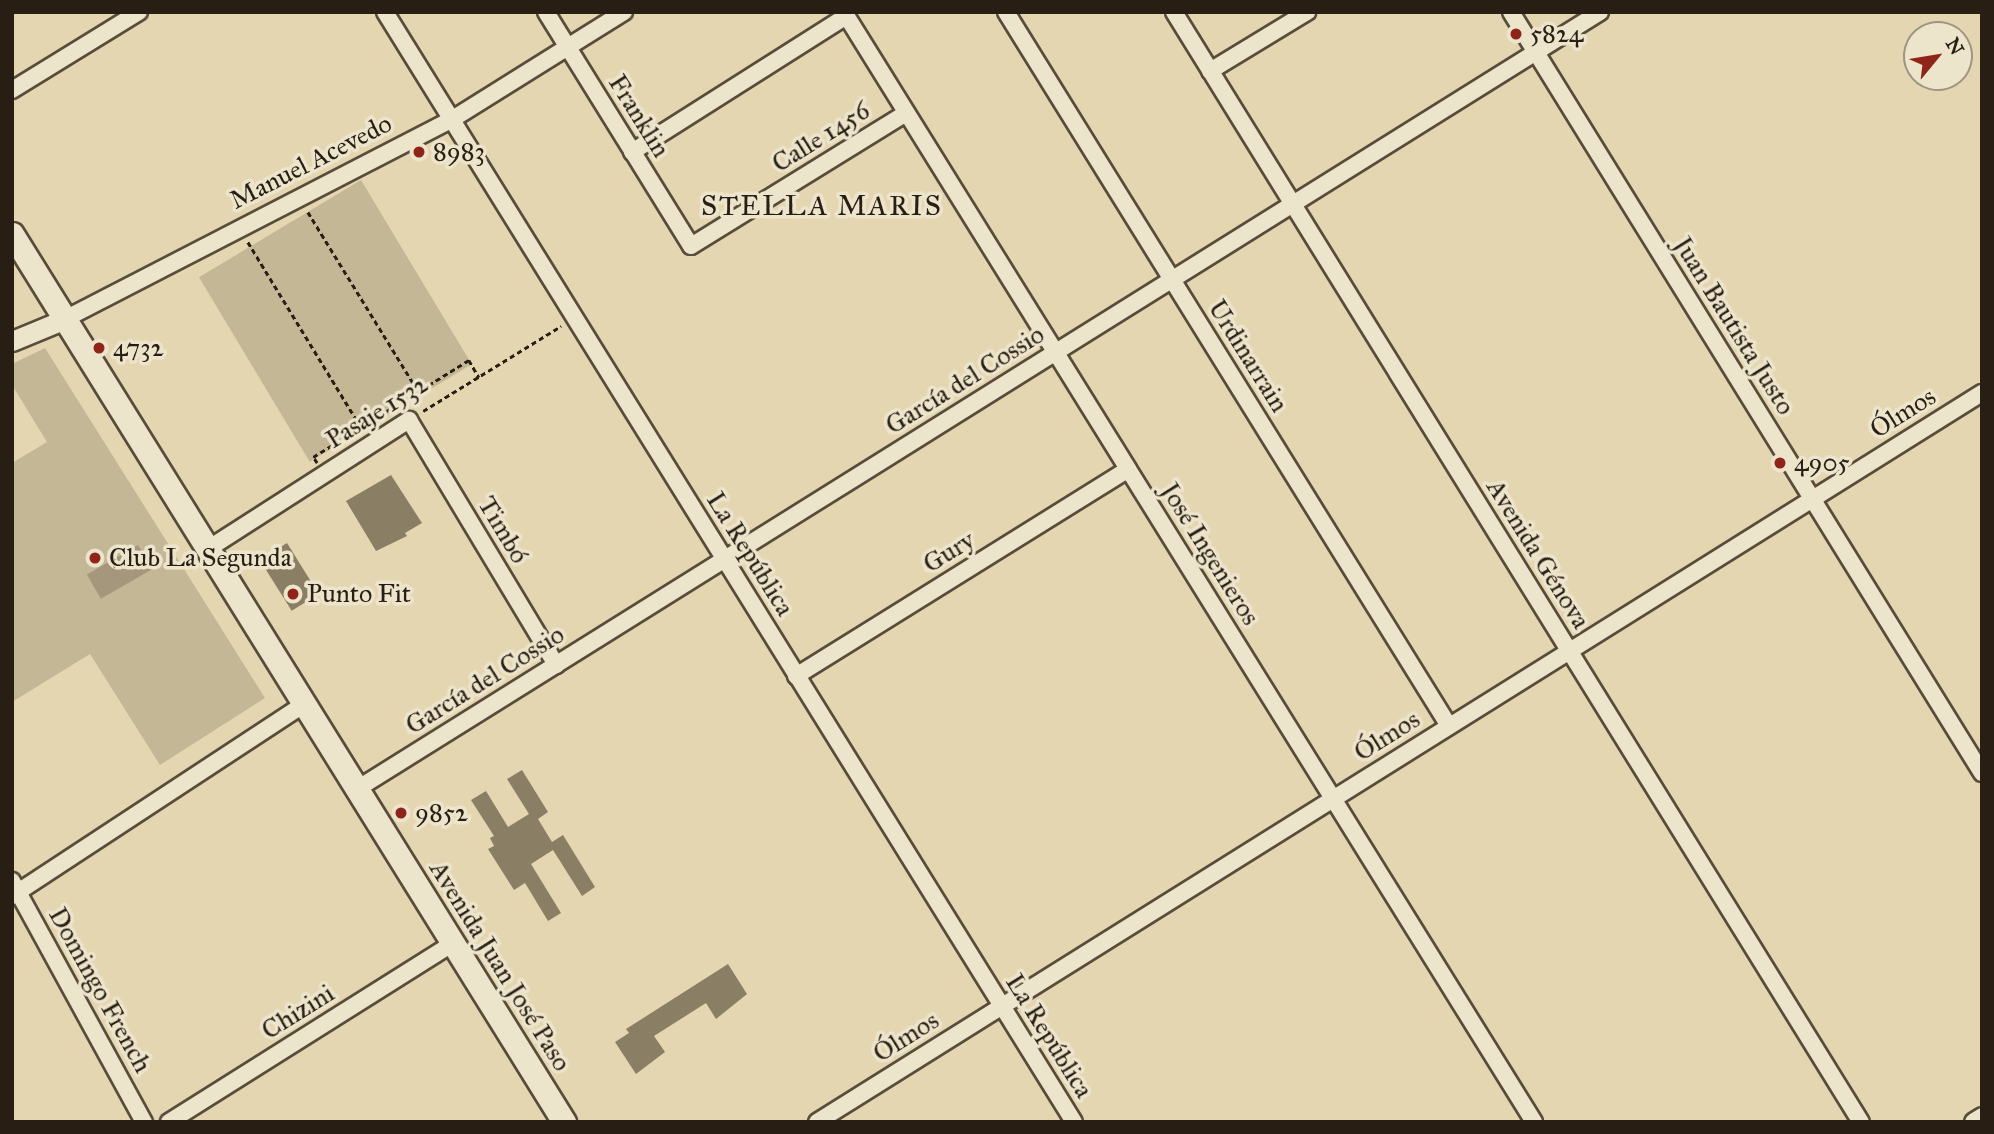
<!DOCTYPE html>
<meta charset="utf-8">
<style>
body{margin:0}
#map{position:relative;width:1994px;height:1134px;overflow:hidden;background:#e4d6b1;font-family:"IM FELL Great Primer",serif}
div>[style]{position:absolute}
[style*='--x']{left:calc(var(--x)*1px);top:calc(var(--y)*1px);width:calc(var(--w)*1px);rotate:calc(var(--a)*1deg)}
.green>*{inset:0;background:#c4b796;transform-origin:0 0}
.water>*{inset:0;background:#a4977b;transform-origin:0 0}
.building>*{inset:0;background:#8a7e65;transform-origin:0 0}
.path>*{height:2.5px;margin-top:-1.25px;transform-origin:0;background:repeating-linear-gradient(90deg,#291e13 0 5px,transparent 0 8.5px)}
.roads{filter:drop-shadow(2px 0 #584c3a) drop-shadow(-2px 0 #584c3a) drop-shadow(0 2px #584c3a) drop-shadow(0 -2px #584c3a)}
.minor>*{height:16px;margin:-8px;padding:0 8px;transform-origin:8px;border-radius:8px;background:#ede4cc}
.tertiary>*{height:19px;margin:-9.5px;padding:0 9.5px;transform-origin:9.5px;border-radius:9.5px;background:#ede4cc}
.secondary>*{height:23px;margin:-11.5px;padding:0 11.5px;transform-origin:11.5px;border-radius:11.5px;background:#ede4cc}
.dots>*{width:19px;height:19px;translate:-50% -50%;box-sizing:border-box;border:4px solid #ede4cc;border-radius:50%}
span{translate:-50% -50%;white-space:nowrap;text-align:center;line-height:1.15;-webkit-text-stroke:7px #ede4cc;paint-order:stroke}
.poi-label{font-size:26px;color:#291e13}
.left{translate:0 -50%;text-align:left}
.street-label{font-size:26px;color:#291e13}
.neighbourhood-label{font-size:28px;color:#291e13;letter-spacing:2px}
.frame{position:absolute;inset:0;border:14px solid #291e13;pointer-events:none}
.north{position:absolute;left:1903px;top:21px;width:70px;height:70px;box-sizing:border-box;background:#ede4cc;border:2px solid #9f9582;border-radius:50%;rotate:60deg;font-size:19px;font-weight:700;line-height:28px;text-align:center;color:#291e13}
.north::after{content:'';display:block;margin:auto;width:24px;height:32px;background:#8f2418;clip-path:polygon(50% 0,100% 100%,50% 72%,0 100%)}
</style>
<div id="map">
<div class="green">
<div style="left:361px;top:180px;width:215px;height:189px;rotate:59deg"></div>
<div style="clip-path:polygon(45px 348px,265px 698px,160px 765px,90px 654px,12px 702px,12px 463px,47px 442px,12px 385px,12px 364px)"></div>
</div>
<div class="water">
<div style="left:138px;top:545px;width:28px;height:59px;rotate:60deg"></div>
</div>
<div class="building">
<div style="clip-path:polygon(391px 475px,422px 523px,405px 533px,407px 536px,376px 551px,346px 501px)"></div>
<div style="left:287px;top:543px;width:60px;height:32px;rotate:58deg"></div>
<div style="clip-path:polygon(522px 770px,548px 812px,538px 819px,552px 842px,563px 835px,595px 887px,582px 896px,553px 850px,531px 864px,561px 913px,548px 921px,525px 883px,514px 890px,488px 849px,494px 846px,490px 838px,494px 836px,471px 800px,486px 791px,508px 827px,529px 814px,507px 779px)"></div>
<div style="clip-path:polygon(728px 964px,747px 994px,716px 1019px,706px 1003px,654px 1036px,665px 1052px,636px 1074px,615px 1042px,629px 1033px,626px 1029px)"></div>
</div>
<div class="path">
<div style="--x:308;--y:212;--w:210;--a:58.4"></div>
<div style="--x:248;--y:242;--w:217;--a:58.6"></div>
<div style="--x:423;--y:411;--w:162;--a:-31.6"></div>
<div style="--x:317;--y:463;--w:7;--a:-124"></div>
<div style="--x:313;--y:457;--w:184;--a:-31.9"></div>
<div style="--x:469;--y:360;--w:20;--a:60"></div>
</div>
<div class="roads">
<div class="minor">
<div style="--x:385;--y:12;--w:1306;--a:58.17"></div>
<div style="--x:546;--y:12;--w:275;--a:58.2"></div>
<div style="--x:691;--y:246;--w:253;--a:-31.7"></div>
<div style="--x:844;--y:12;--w:1307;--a:58.13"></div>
<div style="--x:1006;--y:12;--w:840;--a:58.18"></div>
<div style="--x:1174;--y:12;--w:1305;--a:58.25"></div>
<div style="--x:1511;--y:12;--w:895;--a:58.25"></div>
<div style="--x:1210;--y:71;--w:114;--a:-31.3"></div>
<div style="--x:12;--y:90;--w:149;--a:-31.6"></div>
<div style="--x:632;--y:152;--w:254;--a:-32.4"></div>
<div style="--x:65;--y:319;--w:434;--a:-27.3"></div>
<div style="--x:451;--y:120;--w:204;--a:-32"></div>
<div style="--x:208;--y:549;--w:239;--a:-32.7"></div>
<div style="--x:409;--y:420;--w:286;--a:59"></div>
<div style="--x:796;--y:676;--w:391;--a:-31.9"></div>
<div style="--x:357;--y:789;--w:1466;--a:-32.01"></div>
<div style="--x:12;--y:881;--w:275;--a:61.3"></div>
<div style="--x:12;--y:896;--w:349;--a:-33.3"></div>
<div style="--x:169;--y:1122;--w:336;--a:-32.2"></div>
<div style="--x:817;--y:1122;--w:1374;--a:-32.04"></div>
</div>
<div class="tertiary">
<div style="--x:12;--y:341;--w:57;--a:-22.5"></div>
<div style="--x:1974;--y:1122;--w:9;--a:-32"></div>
</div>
<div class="secondary">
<div style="--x:12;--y:234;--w:1046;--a:58.13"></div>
</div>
</div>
<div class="dots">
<div style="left:1516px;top:34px;background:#8f2418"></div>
<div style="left:419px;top:152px;background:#8f2418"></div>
<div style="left:99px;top:348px;background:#8f2418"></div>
<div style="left:1780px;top:463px;background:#8f2418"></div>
<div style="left:95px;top:558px;background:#8f2418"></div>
<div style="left:293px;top:594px;background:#8f2418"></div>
<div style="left:401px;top:813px;background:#8f2418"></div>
</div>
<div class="poi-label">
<span class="left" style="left:1530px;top:34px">5824</span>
<span class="left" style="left:433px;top:152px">8983</span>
<span class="left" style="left:113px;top:348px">4732</span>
<span class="left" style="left:1794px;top:463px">4905</span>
<span class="left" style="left:109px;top:558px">Club La Segunda</span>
<span class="left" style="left:307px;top:594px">Punto Fit</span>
<span class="left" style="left:415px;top:813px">9852</span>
</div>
<div class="street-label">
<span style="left:639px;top:116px;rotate:58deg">Franklin</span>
<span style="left:821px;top:137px;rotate:-32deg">Calle 1456</span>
<span style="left:311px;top:162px;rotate:-27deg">Manuel Acevedo</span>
<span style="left:1734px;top:326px;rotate:58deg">Juan Bautista Justo</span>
<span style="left:1248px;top:356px;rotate:58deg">Urdinarrain</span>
<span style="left:965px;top:380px;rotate:-32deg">García del Cossio</span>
<span style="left:377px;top:412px;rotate:-32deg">Pasaje 1532</span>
<span style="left:1903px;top:413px;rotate:-32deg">Ólmos</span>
<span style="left:503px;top:530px;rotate:59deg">Timbó</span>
<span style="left:949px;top:552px;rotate:-32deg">Gury</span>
<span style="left:750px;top:554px;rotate:58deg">La República</span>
<span style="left:1210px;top:554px;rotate:58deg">José Ingenieros</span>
<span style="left:1538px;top:554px;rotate:58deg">Avenida Génova</span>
<span style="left:485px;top:680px;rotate:-32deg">García del Cossio</span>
<span style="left:1387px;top:736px;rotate:-32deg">Ólmos</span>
<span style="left:500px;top:966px;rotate:58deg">Avenida Juan José Paso</span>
<span style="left:100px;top:990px;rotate:61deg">Domingo French</span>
<span style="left:298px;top:1012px;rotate:-32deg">Chizini</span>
<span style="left:1049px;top:1036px;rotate:58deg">La República</span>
<span style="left:906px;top:1037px;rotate:-32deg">Ólmos</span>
</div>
<div class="neighbourhood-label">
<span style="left:822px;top:206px">STELLA MARIS</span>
</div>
<div class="frame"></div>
<div class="north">N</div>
</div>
